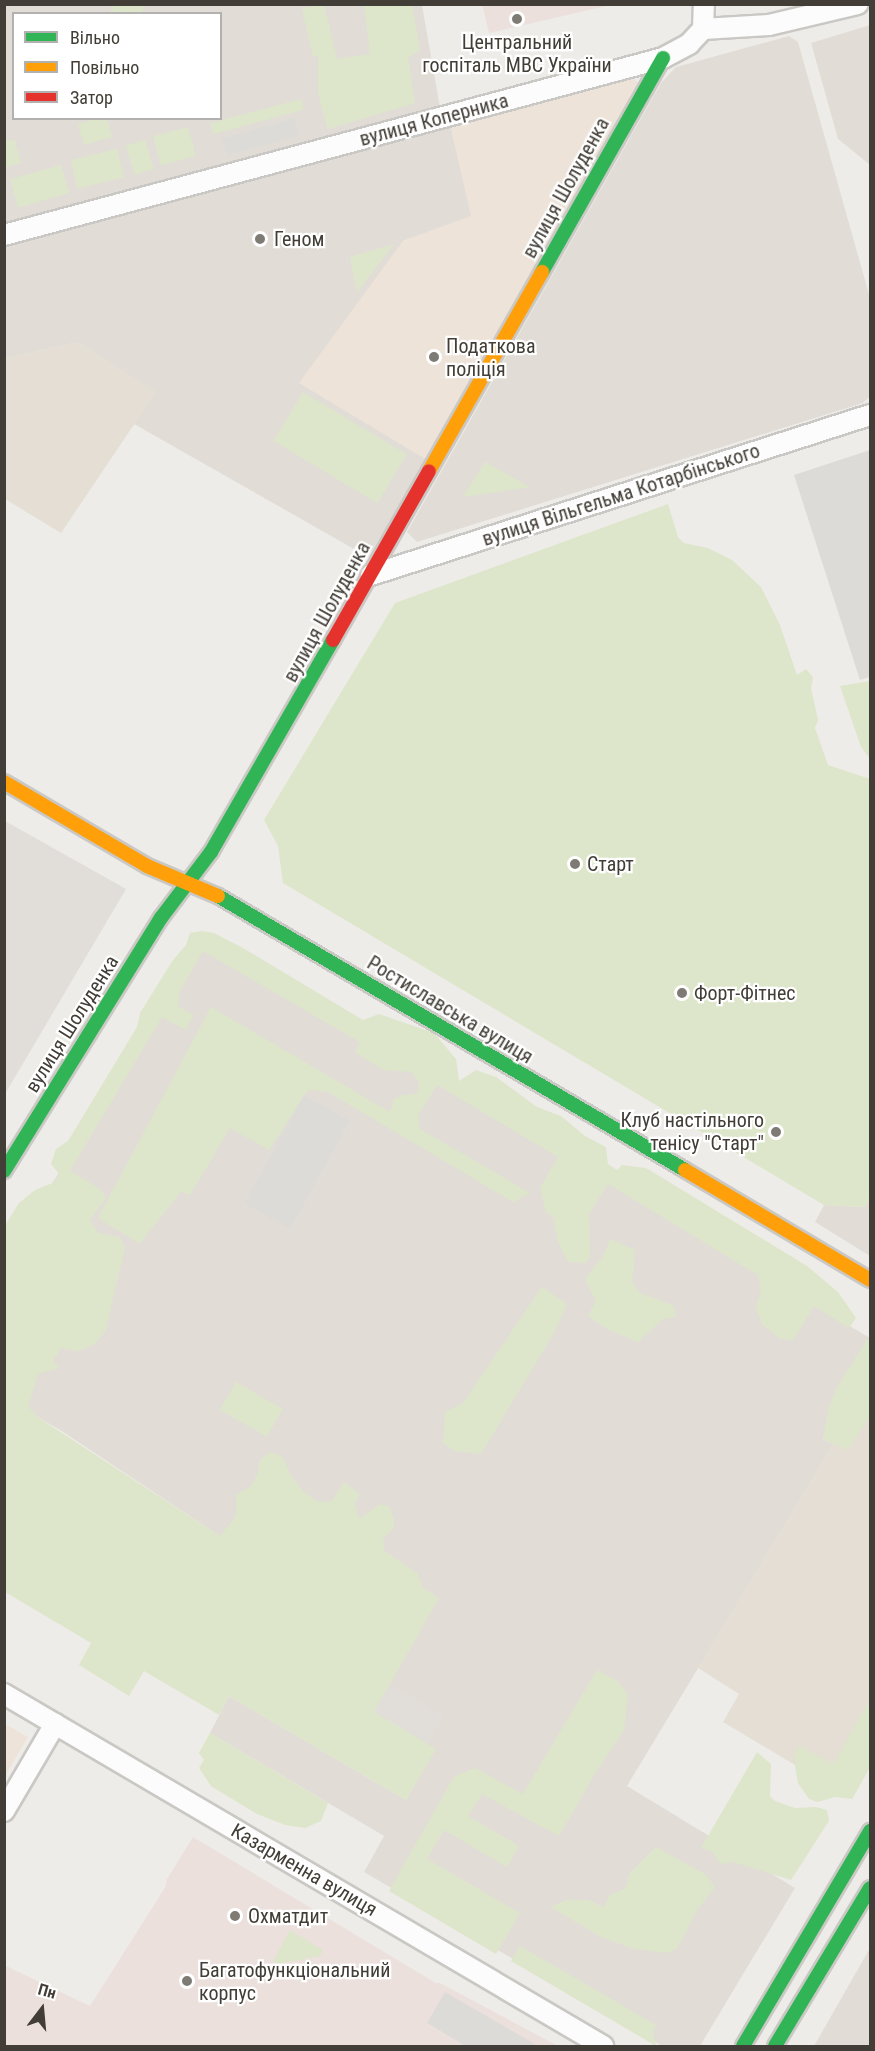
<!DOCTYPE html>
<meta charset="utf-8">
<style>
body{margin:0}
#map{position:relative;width:875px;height:2051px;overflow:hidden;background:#eeece8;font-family:"Roboto Condensed",sans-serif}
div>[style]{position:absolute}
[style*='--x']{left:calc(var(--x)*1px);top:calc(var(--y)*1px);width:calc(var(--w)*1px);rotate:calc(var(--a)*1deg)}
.residential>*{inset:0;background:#e1ddd6}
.commercial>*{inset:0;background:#ede3d9}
.industrial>*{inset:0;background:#e1ddd9;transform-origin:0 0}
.education>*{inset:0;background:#e4ded4}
.medical>*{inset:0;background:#ece0dd}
.green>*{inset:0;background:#dde6ca;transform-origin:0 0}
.parking>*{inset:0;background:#dddbd8;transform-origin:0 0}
.roads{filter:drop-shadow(2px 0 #cac8c4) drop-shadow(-2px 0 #cac8c4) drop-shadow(0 2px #cac8c4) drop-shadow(0 -2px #cac8c4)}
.street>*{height:20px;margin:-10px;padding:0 10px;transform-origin:10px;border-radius:10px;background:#fcfcfc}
.fast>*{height:14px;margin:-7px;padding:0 7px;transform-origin:7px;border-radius:7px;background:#30b455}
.slow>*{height:14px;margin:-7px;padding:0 7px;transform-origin:7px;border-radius:7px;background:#ff9f0a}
.jam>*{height:14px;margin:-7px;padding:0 7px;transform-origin:7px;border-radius:7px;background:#e5322d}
.dots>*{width:16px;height:16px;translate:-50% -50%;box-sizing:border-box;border:3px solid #fff;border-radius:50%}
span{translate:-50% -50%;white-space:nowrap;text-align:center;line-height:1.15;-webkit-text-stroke:4.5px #fff;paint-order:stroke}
.poi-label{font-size:20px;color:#423d36}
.left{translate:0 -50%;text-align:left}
.right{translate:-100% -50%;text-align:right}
.street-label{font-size:20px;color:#423d36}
.frame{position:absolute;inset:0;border:6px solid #423d36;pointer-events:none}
.legend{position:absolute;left:12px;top:12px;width:210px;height:108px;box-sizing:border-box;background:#fff;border:2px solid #b3b1af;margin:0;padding:8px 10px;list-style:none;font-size:18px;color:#423d36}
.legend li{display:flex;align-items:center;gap:12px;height:30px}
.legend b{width:30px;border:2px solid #b3b1af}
.north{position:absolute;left:12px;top:1979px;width:60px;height:60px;-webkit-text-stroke:4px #fff;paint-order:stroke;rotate:16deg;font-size:16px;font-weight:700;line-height:24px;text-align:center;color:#423d36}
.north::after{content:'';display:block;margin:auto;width:21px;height:27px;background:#423d36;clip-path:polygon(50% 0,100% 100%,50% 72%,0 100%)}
</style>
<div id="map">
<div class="residential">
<div style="clip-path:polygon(evenodd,5px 5px,422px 5px,441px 113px,5px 228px,5px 5px,14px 14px,220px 14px,220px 118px,14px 118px,14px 14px)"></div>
<div style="clip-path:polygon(870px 25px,870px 165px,838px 139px,811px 43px)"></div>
<div style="clip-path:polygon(789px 36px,798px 42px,870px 298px,870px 396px,863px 403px,417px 542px,407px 532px,661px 83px,676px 67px)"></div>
<div style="clip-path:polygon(450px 124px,472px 216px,403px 241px,427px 460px,368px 557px,134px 424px,155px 392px,78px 342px,5px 359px,5px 239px)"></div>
<div style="clip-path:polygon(203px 941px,870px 1338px,823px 1439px,833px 1445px,627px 1786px,795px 1888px,700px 2046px,662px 2046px,364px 1872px,384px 1836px,210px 1733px,229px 1696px,406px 1800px,435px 1749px,374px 1712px,390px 1684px,253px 1558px,60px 1430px,21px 1408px,5px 1259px)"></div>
<div style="clip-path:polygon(870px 1196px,870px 1256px,815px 1222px,824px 1205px,865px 1207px)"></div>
<div style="clip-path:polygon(870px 1948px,870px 2046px,814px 2046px)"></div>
</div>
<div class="commercial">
<div style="clip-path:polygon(626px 75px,638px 82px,427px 460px,299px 383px,403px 241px,471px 216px,450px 124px)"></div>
<div style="clip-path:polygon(5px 1724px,28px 1737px,5px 1776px)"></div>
</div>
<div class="industrial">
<div style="clip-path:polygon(5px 821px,126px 889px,5px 1094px)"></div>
<div style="left:390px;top:1684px;width:63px;height:32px;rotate:31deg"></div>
</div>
<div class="education">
<div style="clip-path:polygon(78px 342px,156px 392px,61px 533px,5px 499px,5px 359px)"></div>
<div style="clip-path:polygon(870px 1358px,870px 1767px,852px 1799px,723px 1722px,739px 1694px,698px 1668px,833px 1445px,823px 1439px)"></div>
</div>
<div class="medical">
<div style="clip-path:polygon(482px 4px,611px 4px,611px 5px,489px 33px)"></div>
<div style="clip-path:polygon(193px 1837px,436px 1983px,440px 1983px,558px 2046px,5px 2046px,4px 1965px,90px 2006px,166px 1886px,167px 1879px)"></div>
</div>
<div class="green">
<div style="left:111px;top:5px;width:32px;height:8px"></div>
<div style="clip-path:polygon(324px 5px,337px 59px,370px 54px,364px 5px,412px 5px,420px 50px,408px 58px,415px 103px,328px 129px,318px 93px,318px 56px,313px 57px,302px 8px)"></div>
<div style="left:301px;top:99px;width:11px;height:94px;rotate:75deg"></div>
<div style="clip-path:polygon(98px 118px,107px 119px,112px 137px,84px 145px,78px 124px)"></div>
<div style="left:188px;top:127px;width:30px;height:36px;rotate:75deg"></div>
<div style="clip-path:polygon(8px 140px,15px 141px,21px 163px,5px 167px,5px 141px)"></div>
<div style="left:145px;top:140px;width:30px;height:20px;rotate:73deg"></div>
<div style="left:117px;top:149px;width:29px;height:48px;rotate:76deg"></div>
<div style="left:61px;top:165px;width:29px;height:53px;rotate:74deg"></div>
<div style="clip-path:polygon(394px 244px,357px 292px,350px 257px)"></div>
<div style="left:303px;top:392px;width:121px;height:57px;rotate:31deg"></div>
<div style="clip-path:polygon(485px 462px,530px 487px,463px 497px)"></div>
<div style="clip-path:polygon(668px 504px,678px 537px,684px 543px,708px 548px,732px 560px,761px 587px,780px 625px,797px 675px,806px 669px,813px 677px,811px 688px,818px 720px,815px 728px,828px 765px,870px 779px,870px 1196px,865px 1207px,824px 1205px,283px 883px,278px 846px,264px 820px,395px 603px)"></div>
<div style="clip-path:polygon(870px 681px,870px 759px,861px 747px,840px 686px)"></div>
<div style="clip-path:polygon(202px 931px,214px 933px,243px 948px,363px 1020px,379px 1014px,434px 1033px,456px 1059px,459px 1081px,476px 1070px,496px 1077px,537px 1107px,561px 1116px,585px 1136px,606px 1147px,608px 1164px,617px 1170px,622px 1165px,646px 1168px,807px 1266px,838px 1292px,856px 1318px,849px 1328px,814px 1306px,793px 1340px,780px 1339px,762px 1324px,756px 1308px,761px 1291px,758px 1275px,608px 1184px,589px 1214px,590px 1256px,586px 1263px,568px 1262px,558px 1241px,553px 1217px,546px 1212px,540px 1188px,558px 1157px,437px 1085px,418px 1116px,420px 1129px,530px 1193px,513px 1202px,328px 1092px,308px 1090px,269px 1150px,230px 1128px,190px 1195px,181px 1191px,140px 1244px,98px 1218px,211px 1007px,390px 1112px,394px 1099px,403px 1095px,417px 1094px,419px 1083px,412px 1072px,384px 1070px,367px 1060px,355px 1052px,360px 1042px,203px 951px,179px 993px,178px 1006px,193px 1015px,186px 1030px,162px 1017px,70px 1171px,100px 1189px,106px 1198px,90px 1220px,98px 1233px,120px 1237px,125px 1248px,105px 1332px,95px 1344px,79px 1351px,61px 1348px,53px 1361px,59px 1368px,38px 1374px,28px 1407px,39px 1418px,220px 1536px,236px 1516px,236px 1495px,251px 1486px,258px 1473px,260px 1460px,270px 1452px,282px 1456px,292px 1477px,303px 1491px,318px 1502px,332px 1501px,344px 1482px,360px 1494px,355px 1503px,359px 1519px,380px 1504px,390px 1507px,394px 1520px,393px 1529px,383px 1538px,384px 1550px,418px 1574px,422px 1587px,439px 1598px,374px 1712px,436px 1749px,406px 1800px,229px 1696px,219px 1715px,144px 1671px,129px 1696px,79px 1665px,91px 1643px,5px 1592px,4px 1227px,19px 1203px,35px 1190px,55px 1182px,59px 1174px,51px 1164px,56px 1149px,68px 1141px,137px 1027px,140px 1013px,173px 960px,186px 945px,190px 933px)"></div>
<div style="clip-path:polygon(610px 1239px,635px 1250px,632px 1283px,640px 1293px,674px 1306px,676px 1317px,663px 1319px,638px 1342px,605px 1328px,588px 1316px,596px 1301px,585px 1279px,605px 1253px)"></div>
<div style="clip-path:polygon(542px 1287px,567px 1304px,554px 1333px,481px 1454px,455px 1451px,443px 1443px,445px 1412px,463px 1403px)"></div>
<div style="clip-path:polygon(870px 1335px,870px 1417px,848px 1450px,823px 1439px,828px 1411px,836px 1389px)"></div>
<div style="left:236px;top:1382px;width:54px;height:32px;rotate:30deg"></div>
<div style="clip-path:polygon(597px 1670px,617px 1681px,628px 1695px,624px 1730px,596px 1772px,559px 1836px,482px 1794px,468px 1816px,519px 1846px,507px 1867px,444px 1830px,427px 1859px,520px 1913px,496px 1954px,389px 1891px,454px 1777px,475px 1768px,523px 1794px)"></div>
<div style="clip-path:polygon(870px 1699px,870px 1767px,852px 1799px,835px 1797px,817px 1802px,809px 1799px,798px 1783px,796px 1772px,794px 1758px,799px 1745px,833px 1764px)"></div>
<div style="clip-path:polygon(210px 1733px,328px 1803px,321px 1821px,305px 1828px,285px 1825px,257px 1814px,211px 1786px,199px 1768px,204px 1760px,199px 1753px)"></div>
<div style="clip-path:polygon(757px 1752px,771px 1764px,770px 1796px,775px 1801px,795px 1808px,816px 1807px,827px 1810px,829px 1821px,791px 1880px,733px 1862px,720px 1864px,712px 1851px,701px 1848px)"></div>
<div style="clip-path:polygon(656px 1847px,706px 1875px,715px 1887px,697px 1910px,677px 1949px,665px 1953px,631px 1948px,599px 1936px,551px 1907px,566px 1900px,587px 1900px,604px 1907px,610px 1895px,625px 1889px,630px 1873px)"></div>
<div style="clip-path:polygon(290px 1930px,323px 1950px,320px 1956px,277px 1964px,273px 1961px)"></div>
<div style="clip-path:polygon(520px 1946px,656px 2025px,653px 2032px,656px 2046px,511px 1961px)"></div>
</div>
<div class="parking">
<div style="left:294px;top:118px;width:18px;height:75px;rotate:74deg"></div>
<div style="clip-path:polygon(870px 450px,870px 677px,860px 680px,794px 475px)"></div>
<div style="left:304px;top:1095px;width:53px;height:124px;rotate:29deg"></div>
<div style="clip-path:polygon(445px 1992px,535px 2044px,533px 2046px,461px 2046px,462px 2044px,427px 2023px)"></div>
</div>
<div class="roads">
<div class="street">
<div style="--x:703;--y:29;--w:25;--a:-88"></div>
<div style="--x:4;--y:235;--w:682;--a:-15.03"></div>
<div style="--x:663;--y:58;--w:30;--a:-28"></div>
<div style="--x:689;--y:44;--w:21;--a:-47"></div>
<div style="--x:703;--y:29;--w:66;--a:-3.5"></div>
<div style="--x:769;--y:25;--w:91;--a:-13.3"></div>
<div style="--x:371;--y:575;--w:524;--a:-17.78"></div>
<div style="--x:4;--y:1694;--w:695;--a:30.44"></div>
<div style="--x:4;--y:1811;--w:101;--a:-59.6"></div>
</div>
<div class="fast">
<div style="--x:542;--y:272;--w:246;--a:-60.5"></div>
<div style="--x:218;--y:896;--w:541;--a:30.4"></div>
<div style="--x:4;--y:1171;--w:298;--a:-58.2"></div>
<div style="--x:161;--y:918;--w:83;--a:-52.9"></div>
<div style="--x:211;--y:852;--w:245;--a:-60.1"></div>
<div style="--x:743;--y:2046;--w:250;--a:-59.4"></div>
<div style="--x:775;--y:2046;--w:184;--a:-59"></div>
</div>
<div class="slow">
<div style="--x:429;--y:471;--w:229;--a:-60.4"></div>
<div style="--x:4;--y:782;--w:166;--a:30.4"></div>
<div style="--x:147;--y:866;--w:77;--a:22.9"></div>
<div style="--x:685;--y:1170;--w:215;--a:30.7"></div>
</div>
<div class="jam">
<div style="--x:333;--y:640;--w:194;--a:-60.4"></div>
</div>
</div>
<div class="dots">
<div style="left:517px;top:19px;background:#7e7a74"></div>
<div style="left:260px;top:239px;background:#7e7a74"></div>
<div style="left:434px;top:357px;background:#7e7a74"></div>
<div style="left:575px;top:864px;background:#7e7a74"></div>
<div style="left:682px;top:993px;background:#7e7a74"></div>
<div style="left:776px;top:1132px;background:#7e7a74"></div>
<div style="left:235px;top:1916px;background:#7e7a74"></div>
<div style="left:187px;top:1981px;background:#7e7a74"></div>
</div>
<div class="poi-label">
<span style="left:517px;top:54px">Центральний<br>госпіталь МВС України</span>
<span class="left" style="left:274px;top:239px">Геном</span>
<span class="left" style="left:446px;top:358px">Податкова<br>поліція</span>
<span class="left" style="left:587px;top:864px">Старт</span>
<span class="left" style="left:694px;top:993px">Форт-Фітнес</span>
<span class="right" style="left:764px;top:1132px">Клуб настільного<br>тенісу "Старт"</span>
<span class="left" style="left:248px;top:1916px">Охматдит</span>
<span class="left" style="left:199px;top:1982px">Багатофункціональний<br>корпус</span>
</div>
<div class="street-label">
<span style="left:434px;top:120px;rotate:-15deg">вулиця Коперника</span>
<span style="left:566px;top:188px;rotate:-61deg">вулиця Шолуденка</span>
<span style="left:621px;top:495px;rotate:-18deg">вулиця Вільгельма Котарбінського</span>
<span style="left:327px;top:612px;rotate:-61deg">вулиця Шолуденка</span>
<span style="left:450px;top:1010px;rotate:31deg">Ростиславська вулиця</span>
<span style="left:72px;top:1024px;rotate:-58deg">вулиця Шолуденка</span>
<span style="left:304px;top:1870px;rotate:30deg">Казарменна вулиця</span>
</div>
<div class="frame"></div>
<ul class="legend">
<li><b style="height:8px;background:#30b455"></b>Вільно</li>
<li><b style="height:8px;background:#ff9f0a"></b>Повільно</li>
<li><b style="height:8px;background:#e5322d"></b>Затор</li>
</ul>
<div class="north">Пн</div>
</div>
